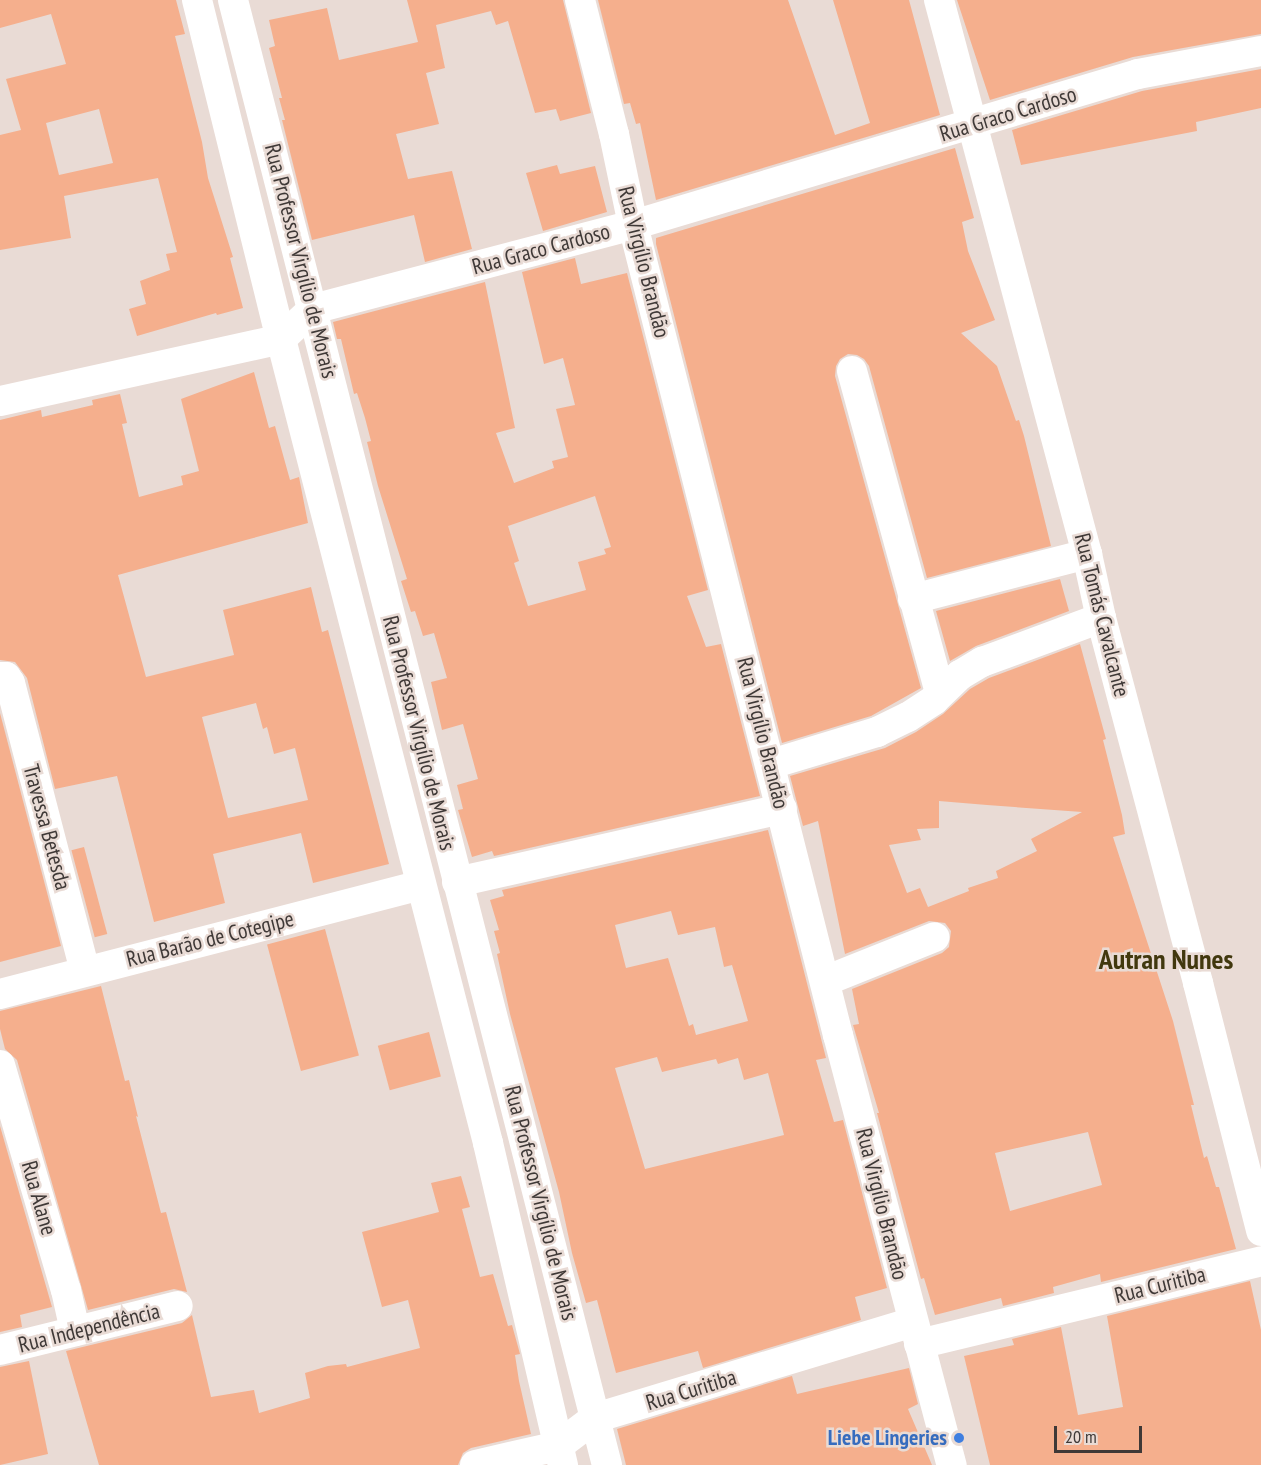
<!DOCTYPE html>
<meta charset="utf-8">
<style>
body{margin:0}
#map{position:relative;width:1261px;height:1465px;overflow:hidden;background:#e9dbd5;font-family:"PT Sans Narrow",sans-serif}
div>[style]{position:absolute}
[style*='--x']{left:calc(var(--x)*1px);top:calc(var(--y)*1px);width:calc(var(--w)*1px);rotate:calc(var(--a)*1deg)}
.building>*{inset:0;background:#f5af8d;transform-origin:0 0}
.minor>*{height:30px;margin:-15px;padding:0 15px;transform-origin:15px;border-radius:15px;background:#fff}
.dots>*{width:16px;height:16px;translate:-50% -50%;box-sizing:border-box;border:3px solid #e9dbd5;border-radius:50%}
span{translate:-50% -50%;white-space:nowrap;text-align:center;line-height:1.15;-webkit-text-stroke:5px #e9dbd5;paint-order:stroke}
.street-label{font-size:22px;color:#3f3937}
.shop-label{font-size:22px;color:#366cbe;font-weight:700}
.right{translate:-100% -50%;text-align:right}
.district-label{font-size:28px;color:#41380e;font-weight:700}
.scale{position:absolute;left:1054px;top:1426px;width:88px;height:27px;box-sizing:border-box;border:3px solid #3f3937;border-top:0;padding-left:8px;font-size:18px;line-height:21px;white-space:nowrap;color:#3f3937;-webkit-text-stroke:4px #e9dbd5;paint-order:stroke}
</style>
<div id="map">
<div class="building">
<div style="clip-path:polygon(evenodd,0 0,176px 0,185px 34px,175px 36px,202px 142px,208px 178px,233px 257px,230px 258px,243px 308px,217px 315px,216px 313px,137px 336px,129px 309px,146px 304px,140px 281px,170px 270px,166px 254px,177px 252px,158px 178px,64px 196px,71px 238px,0 250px,0 135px,21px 130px,6px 79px,66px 64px,51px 14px,0 28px,0 0,99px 109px,113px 163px,59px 175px,46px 123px,99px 109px)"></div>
<div style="clip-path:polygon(407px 0,563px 0,591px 113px,560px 121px,556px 109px,535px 113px,508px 21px,496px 25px,491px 11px,436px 25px,445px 68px,426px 73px,439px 124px,396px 134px,408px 179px,452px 171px,472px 249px,425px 262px,414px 215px,312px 240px,282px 120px,285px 120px,279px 98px,282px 98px,269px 48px,275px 46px,269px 20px,327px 8px,339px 60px,418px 42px)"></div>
<div style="clip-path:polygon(598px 0,788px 0,835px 135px,870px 123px,833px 0,909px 0,940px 115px,656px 200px,640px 123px,636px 124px,630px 103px,624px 104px)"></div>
<div style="clip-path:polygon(957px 0,1261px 0,1261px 34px,1133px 57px,990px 100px)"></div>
<div style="clip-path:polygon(1261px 69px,1261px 108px,1196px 122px,1197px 131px,1021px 165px,1012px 130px,1142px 91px)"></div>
<div style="clip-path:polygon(955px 148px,974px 218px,962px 222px,968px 251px,995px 320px,961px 333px,997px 366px,1016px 421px,1019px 420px,1024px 436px,1051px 546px,927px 578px,869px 366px,864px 359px,857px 355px,848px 354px,840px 359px,836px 366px,835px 376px,921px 688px,871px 716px,782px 743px,656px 244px,656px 238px)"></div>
<div style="clip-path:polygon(557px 165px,560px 174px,595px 166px,607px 212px,543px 231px,526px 173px)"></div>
<div style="clip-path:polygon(evenodd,575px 258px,581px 284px,627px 273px,708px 590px,687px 596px,706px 647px,721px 644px,760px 796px,494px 856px,492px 851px,472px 857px,458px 810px,463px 809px,457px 785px,478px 779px,463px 724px,442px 730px,431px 682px,447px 678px,434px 633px,423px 636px,415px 611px,411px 612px,401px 581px,407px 579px,378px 486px,367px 442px,371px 441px,365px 418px,357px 393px,354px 394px,341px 339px,337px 339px,333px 322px,485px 282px,515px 428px,496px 433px,514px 483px,554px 468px,552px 461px,568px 457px,556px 409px,575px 405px,563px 358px,544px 364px,522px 272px,575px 258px,595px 496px,611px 547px,604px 549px,606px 554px,578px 562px,586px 590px,528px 606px,514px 563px,519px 561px,508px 526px,595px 496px)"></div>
<div style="clip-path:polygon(evenodd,254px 372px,269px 428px,275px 426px,290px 480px,299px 477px,308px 523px,118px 575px,146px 677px,234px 655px,223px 610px,311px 587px,322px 632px,328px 630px,389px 864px,313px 883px,301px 833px,213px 854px,225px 903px,154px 922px,117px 776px,55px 789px,27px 678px,15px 662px,0 660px,0 420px,41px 410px,42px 417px,93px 405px,92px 400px,120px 394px,127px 423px,122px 424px,139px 497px,183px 485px,181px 476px,199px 471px,181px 399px,254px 372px,256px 703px,263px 729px,267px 727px,274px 754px,295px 748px,308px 800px,228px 818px,202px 717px,256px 703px)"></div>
<div style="clip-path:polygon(1060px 579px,1069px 611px,976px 646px,950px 661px,936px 611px)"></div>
<div style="clip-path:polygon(evenodd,1080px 644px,1106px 739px,1103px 740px,1122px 815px,1125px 834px,1113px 837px,1173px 1021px,1194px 1105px,1191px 1105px,1204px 1158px,1207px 1156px,1216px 1187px,1219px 1187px,1236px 1249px,1101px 1282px,1100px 1274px,1053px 1287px,1054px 1293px,1003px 1306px,1001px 1298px,935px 1315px,924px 1278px,921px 1279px,877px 1113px,879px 1113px,853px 1025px,859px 1024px,852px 989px,942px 953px,949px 947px,951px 931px,945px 923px,929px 921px,845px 954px,818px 821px,803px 826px,790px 776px,885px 748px,916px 732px,943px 714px,970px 689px,989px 678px,1080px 644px,939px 801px,987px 805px,1082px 812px,1031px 839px,1037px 851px,996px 871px,998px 878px,968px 888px,969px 891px,928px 907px,920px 888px,907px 893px,889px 845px,921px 840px,917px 829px,939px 828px,939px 801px,1080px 644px,1088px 1132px,1102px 1185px,1010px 1211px,995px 1153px,1088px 1132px)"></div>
<div style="clip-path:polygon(0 713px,61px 946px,0 962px)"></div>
<div style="clip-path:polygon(evenodd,768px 830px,826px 1058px,816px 1060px,834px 1122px,843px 1120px,887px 1288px,855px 1297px,861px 1320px,703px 1368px,698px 1351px,616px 1373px,597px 1300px,586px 1303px,572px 1253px,559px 1192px,510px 1014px,497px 954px,500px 953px,494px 931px,499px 930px,490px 900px,504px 896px,502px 890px,768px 830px,671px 911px,678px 935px,715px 927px,724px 967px,732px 965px,748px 1021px,696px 1035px,693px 1024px,689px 1026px,668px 958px,626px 968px,615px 925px,671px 911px,768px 830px,657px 1057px,662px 1072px,716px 1059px,718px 1064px,738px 1058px,744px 1080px,768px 1073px,784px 1135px,645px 1169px,615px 1068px,657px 1057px)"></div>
<div style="left:84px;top:847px;width:90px;height:13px;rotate:75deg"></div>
<div style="left:325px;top:929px;width:131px;height:60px;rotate:75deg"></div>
<div style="clip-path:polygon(101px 986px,125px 1081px,129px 1080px,138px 1117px,136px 1116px,161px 1213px,166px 1212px,187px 1292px,174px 1289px,88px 1310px,17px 1060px,5px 1049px,0 1029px,0 1011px)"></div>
<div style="left:429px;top:1032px;width:46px;height:53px;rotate:75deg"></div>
<div style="clip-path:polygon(0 1126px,52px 1307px,20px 1315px,22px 1327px,0 1332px)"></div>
<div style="clip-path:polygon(461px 1176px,470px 1207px,462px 1209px,480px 1277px,493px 1274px,508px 1326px,512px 1325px,520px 1354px,515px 1355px,519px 1381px,531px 1434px,471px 1448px,463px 1453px,458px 1465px,99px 1465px,66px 1351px,182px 1323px,192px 1315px,211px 1397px,254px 1390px,259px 1413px,310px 1398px,305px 1373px,328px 1366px,346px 1364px,347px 1367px,420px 1348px,408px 1300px,382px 1307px,362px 1232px,439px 1212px,431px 1183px)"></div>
<div style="clip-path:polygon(1250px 1281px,1261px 1330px,1261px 1465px,990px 1465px,964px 1356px,1014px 1345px,1012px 1339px,1061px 1327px,1078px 1415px,1123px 1407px,1107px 1316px)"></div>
<div style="clip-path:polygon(29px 1361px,48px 1454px,0 1465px,0 1367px)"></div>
<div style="clip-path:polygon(909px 1368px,918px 1404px,908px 1409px,932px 1465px,626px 1465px,617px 1429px,792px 1376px,797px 1394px)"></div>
</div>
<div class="minor">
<div style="--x:197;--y:0;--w:349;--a:76.1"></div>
<div style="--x:281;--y:339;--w:830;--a:75.56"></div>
<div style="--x:488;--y:1143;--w:331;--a:76.9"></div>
<div style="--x:233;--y:0;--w:1512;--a:75.68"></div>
<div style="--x:580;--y:0;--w:138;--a:75.8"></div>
<div style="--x:614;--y:134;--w:93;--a:78.2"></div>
<div style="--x:633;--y:225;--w:836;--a:75.8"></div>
<div style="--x:838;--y:1035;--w:445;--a:75.2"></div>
<div style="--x:939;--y:0;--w:573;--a:75.04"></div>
<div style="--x:1087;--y:554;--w:66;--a:77.7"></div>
<div style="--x:1101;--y:618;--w:378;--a:75.1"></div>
<div style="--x:1198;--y:983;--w:256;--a:75.7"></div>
<div style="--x:852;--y:371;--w:333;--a:74.7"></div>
<div style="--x:0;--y:401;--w:288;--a:-12.4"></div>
<div style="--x:281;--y:339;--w:44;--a:-43.2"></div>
<div style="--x:313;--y:309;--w:331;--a:-14.7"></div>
<div style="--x:633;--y:225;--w:527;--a:-16.65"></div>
<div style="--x:1138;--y:74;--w:125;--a:-10.6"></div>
<div style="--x:913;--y:599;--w:180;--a:-14.5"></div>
<div style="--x:0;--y:677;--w:6;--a:0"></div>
<div style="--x:6;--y:677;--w:7;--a:56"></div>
<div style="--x:10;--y:683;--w:297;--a:75.4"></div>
<div style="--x:771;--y:764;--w:111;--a:-16.8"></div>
<div style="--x:877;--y:732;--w:34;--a:-26"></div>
<div style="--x:908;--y:717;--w:31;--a:-33"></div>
<div style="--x:934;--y:700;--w:36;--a:-44"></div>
<div style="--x:960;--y:675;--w:26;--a:-31"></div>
<div style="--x:982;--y:662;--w:127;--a:-20.3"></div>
<div style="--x:457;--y:882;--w:333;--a:-12.7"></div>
<div style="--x:825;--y:981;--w:118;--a:-21.8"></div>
<div style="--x:0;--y:994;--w:435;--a:-14.5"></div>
<div style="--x:0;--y:1065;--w:234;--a:73.7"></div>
<div style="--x:66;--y:1290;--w:42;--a:77.6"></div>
<div style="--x:919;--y:1344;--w:352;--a:-13.6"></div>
<div style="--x:0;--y:1350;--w:183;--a:-13.9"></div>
<div style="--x:475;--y:1465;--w:85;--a:-12.9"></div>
<div style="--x:558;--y:1446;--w:46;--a:-37.1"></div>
<div style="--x:595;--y:1418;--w:332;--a:-16.8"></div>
</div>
<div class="dots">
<div style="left:959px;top:1438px;background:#3f7fe0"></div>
</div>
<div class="street-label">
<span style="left:1008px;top:114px;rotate:-17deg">Rua Graco Cardoso</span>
<span style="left:541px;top:249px;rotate:-15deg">Rua Graco Cardoso</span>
<span style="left:301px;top:261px;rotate:76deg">Rua Professor Virgílio de Morais</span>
<span style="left:644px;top:262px;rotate:76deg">Rua Virgílio Brandão</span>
<span style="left:1102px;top:615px;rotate:76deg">Rua Tomás Cavalcante</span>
<span style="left:419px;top:733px;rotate:76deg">Rua Professor Virgílio de Morais</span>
<span style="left:763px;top:733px;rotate:76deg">Rua Virgílio Brandão</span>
<span style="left:47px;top:827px;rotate:75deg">Travessa Betesda</span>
<span style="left:210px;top:939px;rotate:-14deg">Rua Barão de Cotegipe</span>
<span style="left:39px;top:1198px;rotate:74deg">Rua Alane</span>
<span style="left:541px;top:1203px;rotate:76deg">Rua Professor Virgílio de Morais</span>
<span style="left:882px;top:1204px;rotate:76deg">Rua Virgílio Brandão</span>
<span style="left:1160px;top:1285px;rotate:-14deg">Rua Curitiba</span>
<span style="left:89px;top:1328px;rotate:-14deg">Rua Independência</span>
<span style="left:691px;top:1390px;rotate:-17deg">Rua Curitiba</span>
</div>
<div class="shop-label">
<span class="right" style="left:947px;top:1438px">Liebe Lingeries</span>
</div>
<div class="district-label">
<span style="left:1166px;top:959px">Autran Nunes</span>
</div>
<div class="scale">20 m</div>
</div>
